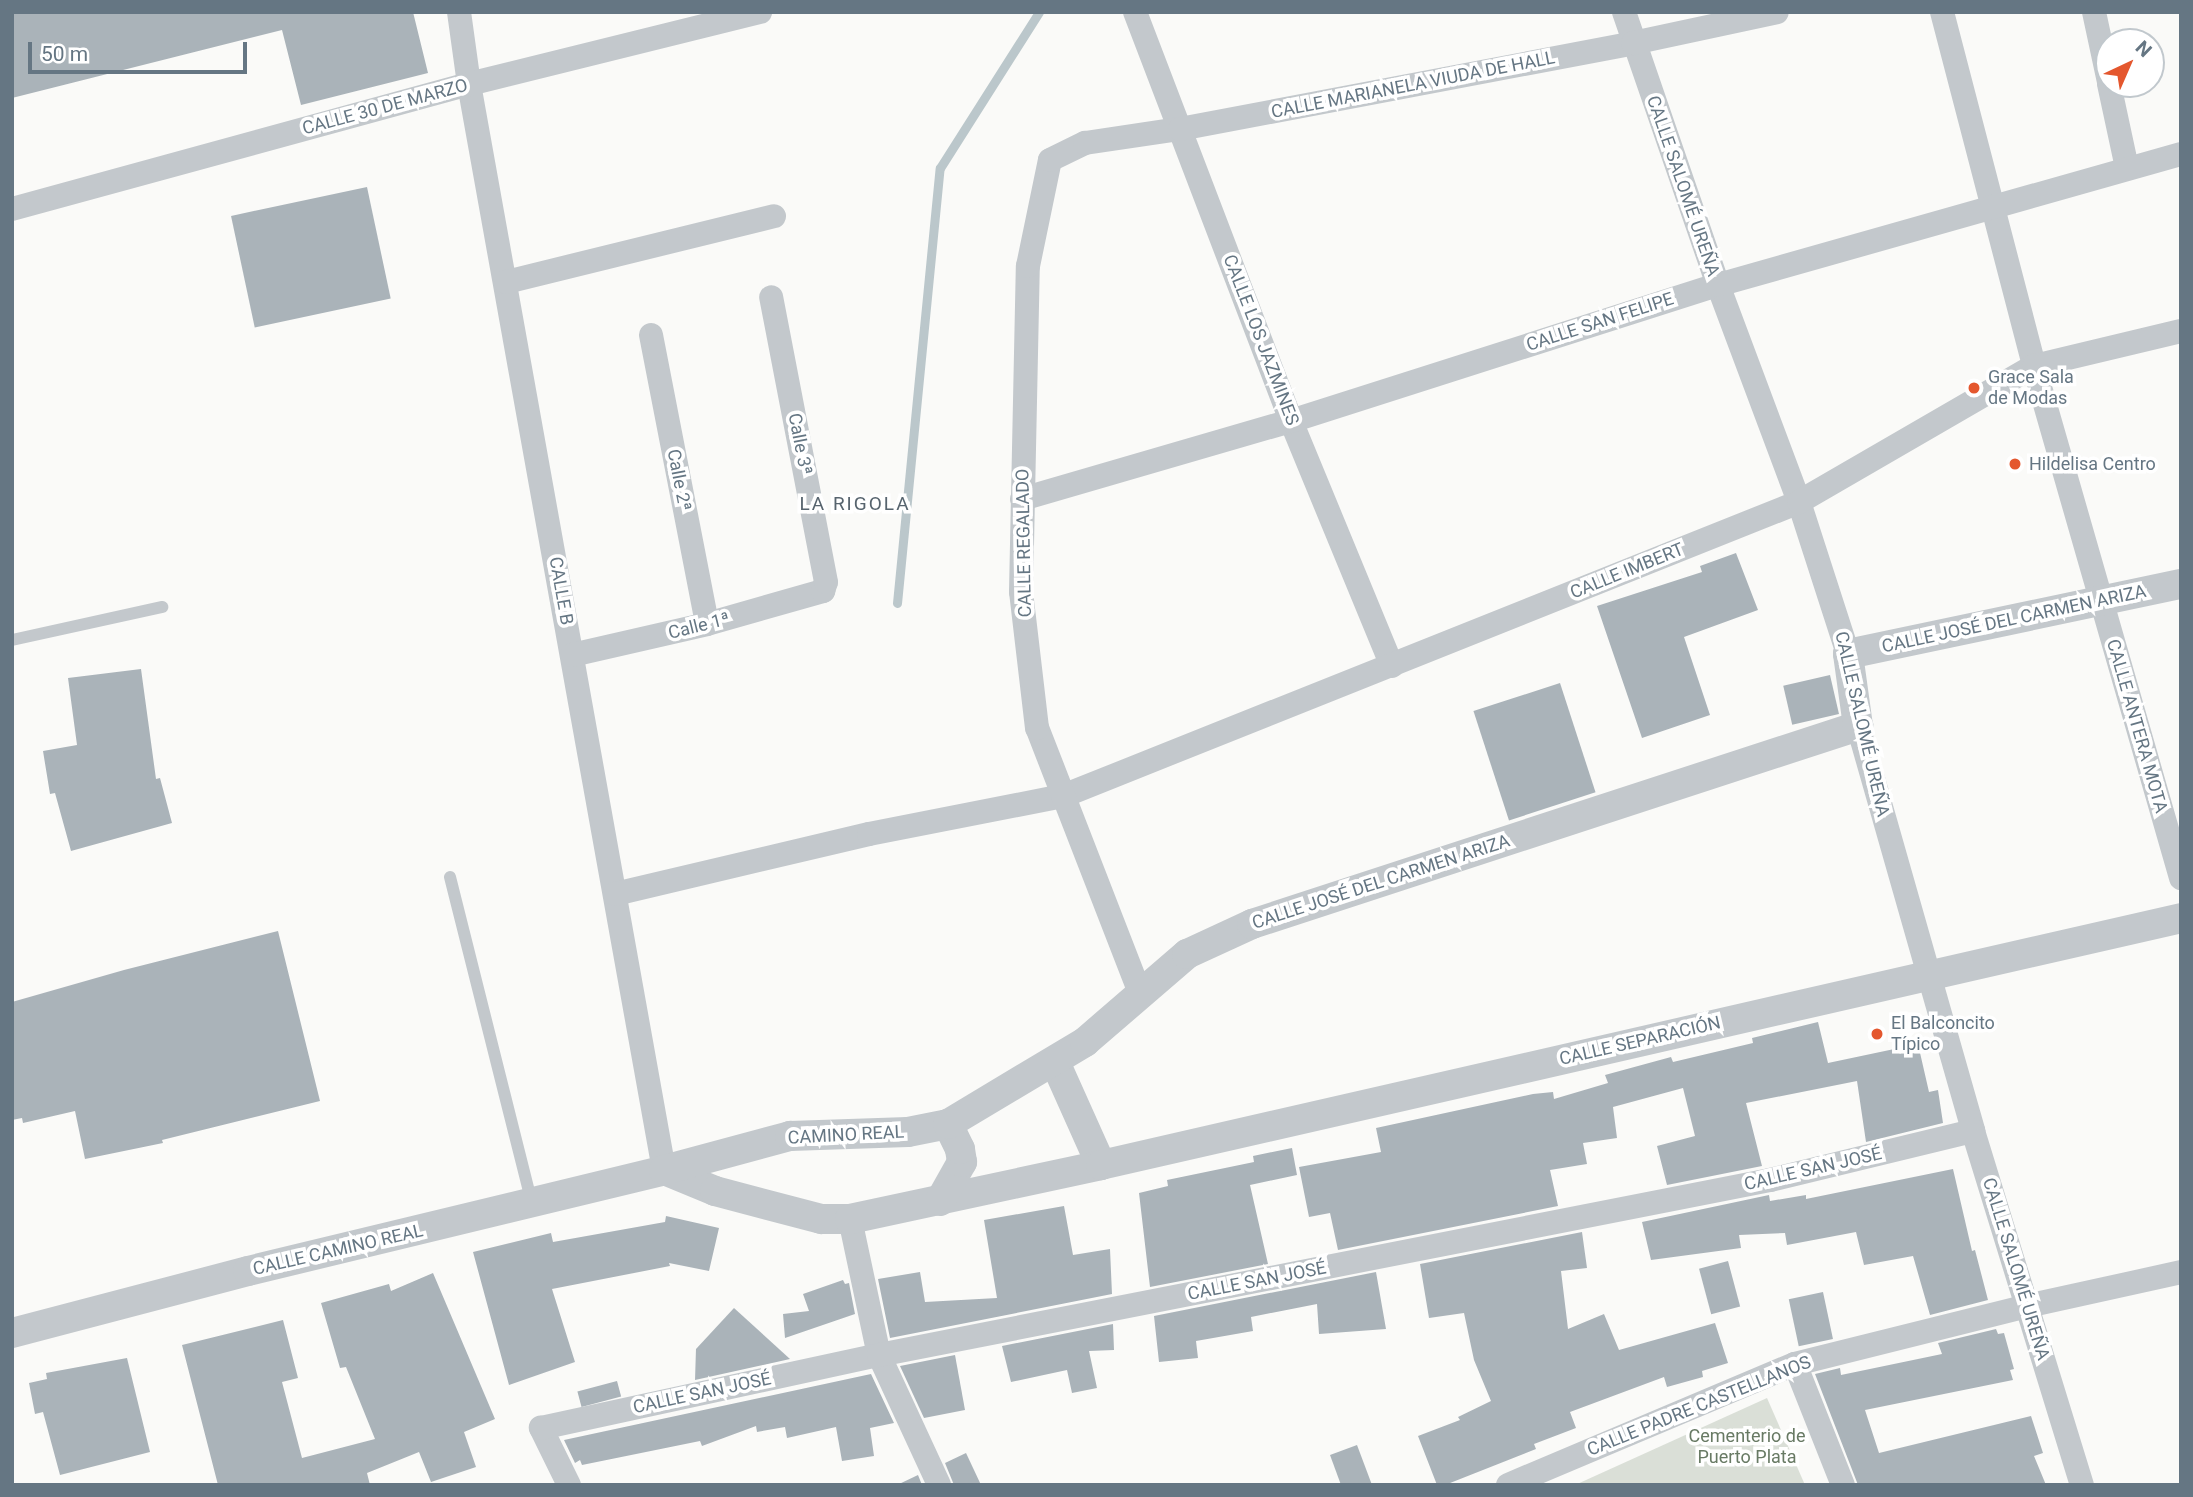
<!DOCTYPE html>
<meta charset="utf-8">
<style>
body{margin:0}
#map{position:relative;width:2193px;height:1497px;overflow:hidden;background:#fafaf8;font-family:Roboto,sans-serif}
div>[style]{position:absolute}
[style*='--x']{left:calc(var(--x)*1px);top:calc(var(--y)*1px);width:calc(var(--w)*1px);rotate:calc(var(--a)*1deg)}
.green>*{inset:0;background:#dadfd7}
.stream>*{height:9px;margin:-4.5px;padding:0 4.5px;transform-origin:4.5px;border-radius:4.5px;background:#bbc7cb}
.building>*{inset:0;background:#aab3b9;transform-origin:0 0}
.service>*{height:12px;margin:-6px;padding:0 6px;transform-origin:6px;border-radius:6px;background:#c3c8cc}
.minor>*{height:24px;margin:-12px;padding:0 12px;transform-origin:12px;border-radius:12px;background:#c3c8cc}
.tertiary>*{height:30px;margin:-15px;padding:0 15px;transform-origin:15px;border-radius:15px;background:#c3c8cc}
.dots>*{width:19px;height:19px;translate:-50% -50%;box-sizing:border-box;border:4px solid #fff;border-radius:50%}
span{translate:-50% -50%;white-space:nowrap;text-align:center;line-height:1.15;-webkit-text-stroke:7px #fff;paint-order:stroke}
.street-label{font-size:18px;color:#657683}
.poi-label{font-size:18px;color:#657683}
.left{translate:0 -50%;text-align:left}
.park-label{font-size:18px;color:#687a64}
.neighbourhood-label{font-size:19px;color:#57646e;letter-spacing:2px}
.frame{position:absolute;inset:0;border:14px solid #657683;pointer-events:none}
.north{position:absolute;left:2095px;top:28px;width:70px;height:70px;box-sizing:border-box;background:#fff;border:2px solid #c1c8cd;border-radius:50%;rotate:44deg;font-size:19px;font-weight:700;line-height:28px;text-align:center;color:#657683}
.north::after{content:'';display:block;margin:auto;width:24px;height:32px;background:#e4572e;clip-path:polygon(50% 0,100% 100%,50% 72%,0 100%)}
.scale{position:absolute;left:28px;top:42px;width:219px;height:32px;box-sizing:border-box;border:4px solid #657683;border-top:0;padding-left:9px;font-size:21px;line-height:24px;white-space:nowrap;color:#657683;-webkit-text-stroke:5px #fff;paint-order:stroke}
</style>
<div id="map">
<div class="green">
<div style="clip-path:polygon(1767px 1398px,1805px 1485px,1575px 1485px)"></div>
</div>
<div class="stream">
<div style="--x:897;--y:603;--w:437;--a:-84.4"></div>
<div style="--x:940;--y:168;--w:185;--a:-57.6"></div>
</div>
<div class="building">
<div style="clip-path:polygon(12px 12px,413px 12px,428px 73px,301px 105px,282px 30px,12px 98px)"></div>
<div style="left:367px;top:187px;width:114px;height:139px;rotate:78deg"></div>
<div style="clip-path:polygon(1736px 553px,1758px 610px,1684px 637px,1710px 715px,1642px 738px,1597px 606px,1702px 572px,1700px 566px)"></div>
<div style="clip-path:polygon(141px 669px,156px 779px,160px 778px,172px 823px,71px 851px,55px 793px,50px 794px,43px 751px,77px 745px,68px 678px)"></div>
<div style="left:1830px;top:675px;width:40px;height:48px;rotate:77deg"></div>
<div style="left:1560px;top:683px;width:115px;height:91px;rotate:72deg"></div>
<div style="clip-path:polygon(278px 931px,320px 1101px,162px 1140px,163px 1143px,85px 1159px,75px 1111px,23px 1123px,22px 1118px,12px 1120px,12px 1002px,124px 970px)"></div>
<div style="clip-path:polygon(1818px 1022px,1828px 1063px,1918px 1044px,1929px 1092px,1938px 1090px,1943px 1123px,1866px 1142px,1857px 1081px,1746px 1103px,1762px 1166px,1667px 1185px,1657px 1146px,1695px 1136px,1683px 1088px,1613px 1107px,1617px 1138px,1583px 1143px,1587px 1164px,1550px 1170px,1558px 1206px,1338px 1250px,1330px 1213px,1309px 1217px,1299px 1167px,1381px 1152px,1376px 1128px,1533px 1094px,1553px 1092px,1554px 1099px,1608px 1083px,1605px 1075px,1671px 1057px,1673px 1062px,1753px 1043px,1752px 1038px)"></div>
<div style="clip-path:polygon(1292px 1148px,1297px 1175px,1250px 1185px,1268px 1264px,1150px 1287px,1139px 1193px,1168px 1186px,1167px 1180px,1254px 1162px,1253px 1156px)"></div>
<div style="clip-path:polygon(1953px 1169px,1972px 1251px,1975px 1250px,1988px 1300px,1930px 1315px,1913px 1256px,1864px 1265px,1856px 1232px,1787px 1245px,1785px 1233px,1739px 1235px,1741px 1248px,1651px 1260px,1642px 1222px,1769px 1195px,1770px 1201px,1806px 1195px,1806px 1199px)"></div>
<div style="clip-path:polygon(1064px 1206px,1073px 1255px,1110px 1249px,1112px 1294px,890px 1338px,878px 1279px,920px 1272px,925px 1302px,997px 1298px,984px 1220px)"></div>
<div style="clip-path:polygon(666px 1216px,719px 1228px,709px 1271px,669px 1263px,670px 1266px,552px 1289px,575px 1362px,509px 1385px,473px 1252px,551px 1233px,553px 1242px,665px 1222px)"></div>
<div style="clip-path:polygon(1582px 1232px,1587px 1268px,1561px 1271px,1568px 1329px,1604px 1314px,1619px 1350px,1715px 1323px,1728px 1363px,1702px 1371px,1703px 1377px,1667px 1387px,1664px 1377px,1570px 1412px,1576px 1428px,1534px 1444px,1536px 1449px,1445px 1485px,1437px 1485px,1418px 1436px,1460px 1420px,1458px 1417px,1491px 1401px,1474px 1360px,1464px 1313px,1429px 1318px,1420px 1264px)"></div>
<div style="left:1728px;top:1261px;width:47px;height:30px;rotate:75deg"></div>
<div style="clip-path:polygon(1376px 1272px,1386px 1329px,1319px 1334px,1317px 1304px,1251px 1317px,1253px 1331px,1196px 1341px,1198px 1358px,1159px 1362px,1154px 1316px)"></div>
<div style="clip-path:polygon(433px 1273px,495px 1419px,464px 1432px,476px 1467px,431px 1482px,419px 1452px,367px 1473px,370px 1485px,218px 1485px,182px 1345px,283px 1320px,298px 1378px,282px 1382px,302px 1458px,375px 1439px,346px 1367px,340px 1368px,321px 1303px,389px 1284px,391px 1291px)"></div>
<div style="clip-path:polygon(843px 1280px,845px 1284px,849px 1283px,855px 1314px,785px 1338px,783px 1314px,809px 1311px,803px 1294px)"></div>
<div style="left:1823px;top:1292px;width:48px;height:35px;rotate:78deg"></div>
<div style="clip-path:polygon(734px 1308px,790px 1359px,695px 1380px,696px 1349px)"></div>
<div style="clip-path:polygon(1113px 1324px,1114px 1350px,1089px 1351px,1097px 1388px,1072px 1393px,1067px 1370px,1011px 1382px,1002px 1346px)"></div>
<div style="clip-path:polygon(1996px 1329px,1998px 1334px,2004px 1333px,2014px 1369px,2010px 1370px,2013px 1380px,1865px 1410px,1879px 1453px,2031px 1416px,2043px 1453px,2034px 1456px,2046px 1485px,1858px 1485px,1815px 1374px,1840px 1368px,1841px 1375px,1942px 1354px,1938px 1343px)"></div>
<div style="clip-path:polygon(955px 1355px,965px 1410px,924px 1418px,900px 1366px)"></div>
<div style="clip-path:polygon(127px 1358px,150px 1452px,60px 1475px,43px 1412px,35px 1414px,29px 1383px,47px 1379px,46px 1373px)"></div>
<div style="clip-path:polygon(871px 1374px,894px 1423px,870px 1428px,874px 1456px,842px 1461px,836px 1427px,787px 1438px,785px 1427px,757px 1432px,756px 1426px,702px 1446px,700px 1441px,582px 1465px,580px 1460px,575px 1463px,564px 1440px)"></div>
<div style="left:617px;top:1381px;width:16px;height:41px;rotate:75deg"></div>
<div style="clip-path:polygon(1357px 1445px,1372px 1485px,1341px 1485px,1330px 1455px)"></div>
<div style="clip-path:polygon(966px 1453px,981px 1485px,954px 1485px,945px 1463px)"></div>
<div style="clip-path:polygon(918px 1475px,922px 1485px,897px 1485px)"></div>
</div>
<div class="service">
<div style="--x:12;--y:640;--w:154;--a:-12.4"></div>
<div style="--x:450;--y:877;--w:336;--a:75.9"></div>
</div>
<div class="minor">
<div style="--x:459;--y:12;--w:73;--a:82.1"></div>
<div style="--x:469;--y:84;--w:1103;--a:79.82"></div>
<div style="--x:1135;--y:12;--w:438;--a:69.1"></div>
<div style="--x:1291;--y:421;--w:265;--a:67.6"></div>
<div style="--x:1624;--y:12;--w:289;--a:71"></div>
<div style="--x:1718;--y:285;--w:232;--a:69.5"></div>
<div style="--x:1799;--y:502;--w:160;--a:72.1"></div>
<div style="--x:1942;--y:12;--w:366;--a:75.4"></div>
<div style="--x:2034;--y:366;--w:533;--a:73.98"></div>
<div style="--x:2094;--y:12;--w:72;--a:77.9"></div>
<div style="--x:2109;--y:84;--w:86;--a:77.9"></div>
<div style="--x:12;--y:209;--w:474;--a:-15.3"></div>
<div style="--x:469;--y:84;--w:300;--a:-13.9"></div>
<div style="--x:506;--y:282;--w:276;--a:-13.8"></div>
<div style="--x:651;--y:335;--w:294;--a:79"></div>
<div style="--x:1022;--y:499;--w:280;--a:-16.2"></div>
<div style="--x:1291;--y:421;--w:448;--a:-17.7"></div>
<div style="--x:1718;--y:285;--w:481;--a:-15.8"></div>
<div style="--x:572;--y:655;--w:139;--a:-12.9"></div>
<div style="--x:707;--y:624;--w:121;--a:-15.9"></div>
<div style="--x:823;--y:591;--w:9;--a:-72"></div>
<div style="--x:826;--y:582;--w:290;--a:-100.9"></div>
<div style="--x:1858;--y:726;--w:421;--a:74.1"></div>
<div style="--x:1973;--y:1131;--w:370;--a:72.9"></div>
<div style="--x:615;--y:894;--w:261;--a:-13.3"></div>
<div style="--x:869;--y:834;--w:198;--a:-11.1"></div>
<div style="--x:1063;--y:796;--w:793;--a:-21.77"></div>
<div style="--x:1799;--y:502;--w:272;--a:-30.1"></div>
<div style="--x:2034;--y:366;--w:151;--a:-13.4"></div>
<div style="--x:1140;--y:993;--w:284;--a:-111.2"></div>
<div style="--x:1037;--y:728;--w:137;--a:-96.7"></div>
<div style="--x:1021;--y:592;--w:326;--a:-88.8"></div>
<div style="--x:1028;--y:266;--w:108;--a:-78.3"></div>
<div style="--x:1050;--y:160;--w:39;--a:-26"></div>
<div style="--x:1085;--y:143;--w:96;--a:-8.4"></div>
<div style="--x:1180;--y:129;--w:461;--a:-10.7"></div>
<div style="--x:1633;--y:43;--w:147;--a:-12.1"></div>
<div style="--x:850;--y:1219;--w:139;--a:78"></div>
<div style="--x:879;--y:1355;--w:143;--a:65.2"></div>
<div style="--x:1795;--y:1364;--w:130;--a:68.4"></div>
<div style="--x:569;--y:1485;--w:64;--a:-116.2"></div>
<div style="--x:541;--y:1428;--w:346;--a:-12.2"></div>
<div style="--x:879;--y:1355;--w:908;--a:-11.11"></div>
<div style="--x:1770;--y:1180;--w:209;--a:-13.6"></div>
<div style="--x:1508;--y:1485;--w:311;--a:-22.9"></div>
<div style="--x:1795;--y:1364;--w:239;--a:-14"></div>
<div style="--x:2027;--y:1306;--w:158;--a:-12.4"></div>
</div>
<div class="tertiary">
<div style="--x:1055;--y:1062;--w:113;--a:65.9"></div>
<div style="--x:664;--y:1170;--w:55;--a:22.4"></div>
<div style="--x:715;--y:1191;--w:110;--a:14.8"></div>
<div style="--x:821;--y:1219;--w:29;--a:0"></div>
<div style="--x:850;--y:1219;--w:257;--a:-12.1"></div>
<div style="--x:1101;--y:1165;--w:1108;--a:-12.88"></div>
<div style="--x:940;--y:1201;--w:45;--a:-60.6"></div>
<div style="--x:962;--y:1162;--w:13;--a:-99"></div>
<div style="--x:960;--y:1149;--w:28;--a:-116"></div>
<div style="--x:12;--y:1333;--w:244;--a:-14.7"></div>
<div style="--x:248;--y:1271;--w:428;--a:-13.6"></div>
<div style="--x:664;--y:1170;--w:131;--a:-15.1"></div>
<div style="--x:790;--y:1136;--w:118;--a:-1.9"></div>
<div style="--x:908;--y:1132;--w:41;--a:-11.3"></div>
<div style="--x:948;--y:1124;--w:160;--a:-30.9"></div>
<div style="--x:1085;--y:1042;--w:135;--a:-40.8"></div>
<div style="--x:1187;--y:954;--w:72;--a:-24.8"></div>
<div style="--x:1252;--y:924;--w:638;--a:-18.09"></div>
<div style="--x:1858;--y:726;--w:73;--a:-97.9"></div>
<div style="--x:1848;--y:654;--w:340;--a:-11.9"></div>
</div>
<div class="dots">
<div style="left:1974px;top:388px;background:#e4572e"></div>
<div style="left:2015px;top:464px;background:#e4572e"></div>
<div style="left:1877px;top:1034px;background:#e4572e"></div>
</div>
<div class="street-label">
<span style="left:1413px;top:85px;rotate:-11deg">CALLE MARIANELA VIUDA DE HALL</span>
<span style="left:385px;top:107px;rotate:-15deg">CALLE 30 DE MARZO</span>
<span style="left:1683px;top:186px;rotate:71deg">CALLE SALOMÉ UREÑA</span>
<span style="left:1600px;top:322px;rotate:-18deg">CALLE SAN FELIPE</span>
<span style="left:1261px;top:340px;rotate:69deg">CALLE LOS JAZMINES</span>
<span style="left:800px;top:444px;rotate:79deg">Calle 3ª</span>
<span style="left:679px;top:480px;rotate:79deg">Calle 2ª</span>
<span style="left:1024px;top:543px;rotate:-91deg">CALLE REGALADO</span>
<span style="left:1627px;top:571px;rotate:-22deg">CALLE IMBERT</span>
<span style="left:561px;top:591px;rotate:80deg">CALLE B</span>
<span style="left:2014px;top:619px;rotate:-12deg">CALLE JOSÉ DEL CARMEN ARIZA</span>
<span style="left:699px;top:626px;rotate:-14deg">Calle 1ª</span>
<span style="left:1862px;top:724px;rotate:77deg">CALLE SALOMÉ UREÑA</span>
<span style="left:2137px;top:726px;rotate:74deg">CALLE ANTERA MOTA</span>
<span style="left:1381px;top:882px;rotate:-18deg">CALLE JOSÉ DEL CARMEN ARIZA</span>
<span style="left:1640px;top:1041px;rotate:-13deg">CALLE SEPARACIÓN</span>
<span style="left:846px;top:1135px;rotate:-3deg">CAMINO REAL</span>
<span style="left:1813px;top:1169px;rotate:-13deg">CALLE SAN JOSÉ</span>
<span style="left:338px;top:1250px;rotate:-13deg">CALLE CAMINO REAL</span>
<span style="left:2016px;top:1269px;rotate:73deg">CALLE SALOMÉ UREÑA</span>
<span style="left:1257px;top:1281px;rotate:-11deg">CALLE SAN JOSÉ</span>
<span style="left:702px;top:1393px;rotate:-12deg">CALLE SAN JOSÉ</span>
<span style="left:1699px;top:1406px;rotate:-22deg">CALLE PADRE CASTELLANOS</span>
</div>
<div class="poi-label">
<span class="left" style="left:1988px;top:388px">Grace Sala<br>de Modas</span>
<span class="left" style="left:2029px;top:464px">Hildelisa Centro</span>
<span class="left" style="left:1891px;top:1034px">El Balconcito<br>Típico</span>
</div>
<div class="park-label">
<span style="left:1747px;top:1447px">Cementerio de<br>Puerto Plata</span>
</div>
<div class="neighbourhood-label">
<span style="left:855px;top:504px">LA RIGOLA</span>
</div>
<div class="frame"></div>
<div class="north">N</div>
<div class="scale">50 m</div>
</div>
